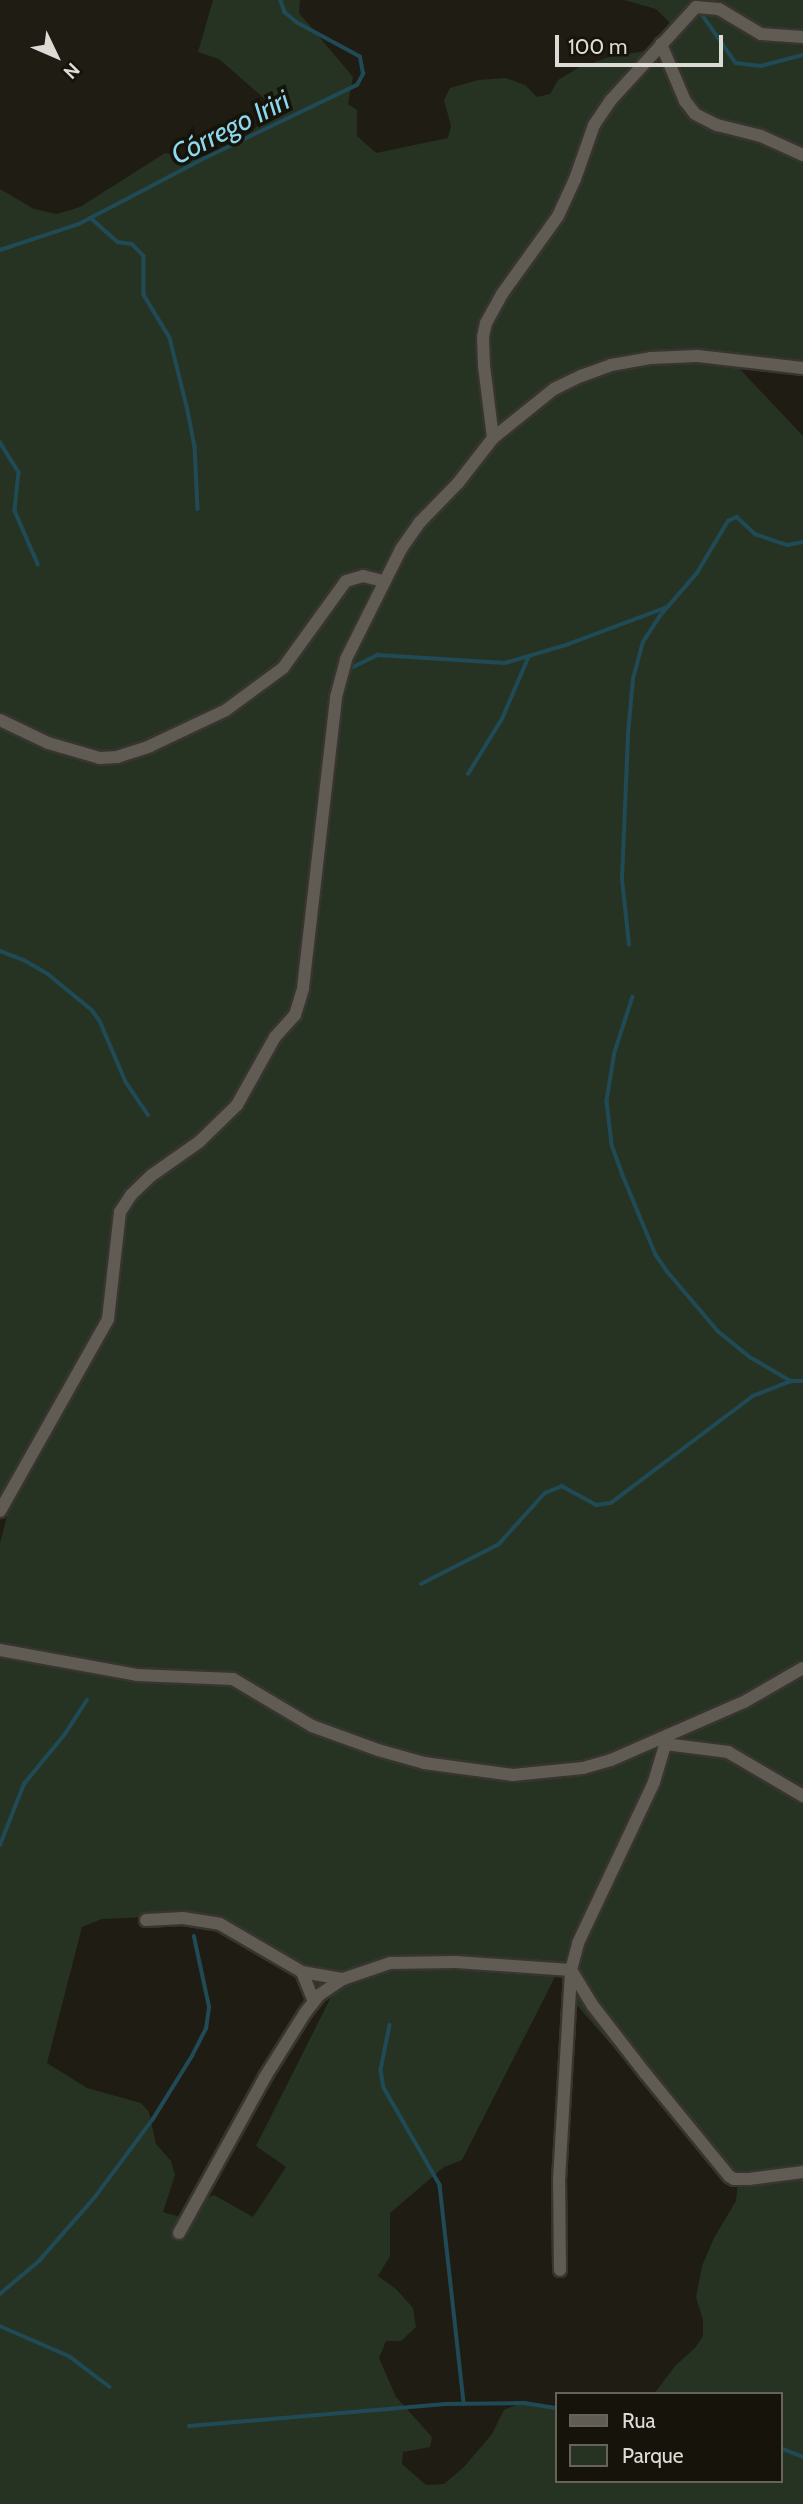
<!DOCTYPE html>
<meta charset="utf-8">
<style>
body{margin:0}
#map{position:relative;width:803px;height:2504px;overflow:hidden;background:#1f1c14;font-family:Cabin,sans-serif}
div>[style]{position:absolute}
[style*='--x']{left:calc(var(--x)*1px);top:calc(var(--y)*1px);width:calc(var(--w)*1px);rotate:calc(var(--a)*1deg)}
.green>*{inset:0;background:#263323}
.stream>*{height:3.5px;margin:-1.75px;padding:0 1.75px;transform-origin:1.75px;border-radius:1.75px;background:#204a55}
.roads{filter:drop-shadow(2px 0 #383530) drop-shadow(-2px 0 #383530) drop-shadow(0 2px #383530) drop-shadow(0 -2px #383530)}
.minor>*{height:12px;margin:-6px;padding:0 6px;transform-origin:6px;border-radius:6px;background:#605b53}
span{translate:-50% -50%;white-space:nowrap;text-align:center;line-height:1.15;-webkit-text-stroke:7px #16130b;paint-order:stroke}
.water-label{font-size:28px;color:#8dd8ed;font-style:italic}
.legend{position:absolute;left:555px;top:2392px;width:228px;height:91px;box-sizing:border-box;background:#16130b;border:2px solid #66635c;margin:0;padding:9px 12px;list-style:none;font-size:21px;color:#dddbd5}
.legend li{display:flex;align-items:center;gap:14px;height:35px}
.legend b{width:35px;border:2px solid #66635c}
.north{position:absolute;left:21px;top:21px;width:70px;height:70px;-webkit-text-stroke:5px #16130b;paint-order:stroke;rotate:134deg;font-size:19px;font-weight:700;line-height:28px;text-align:center;color:#dddbd5}
.north::after{content:'';display:block;margin:auto;width:24px;height:32px;background:#dddbd5;clip-path:polygon(50% 0,100% 100%,50% 72%,0 100%)}
.scale{position:absolute;left:555px;top:35px;width:168px;height:32px;box-sizing:border-box;border:4px solid #dddbd5;border-top:0;padding-left:9px;font-size:21px;line-height:24px;white-space:nowrap;color:#dddbd5;-webkit-text-stroke:5px #16130b;paint-order:stroke}
</style>
<div id="map">
<div class="green">
<div style="clip-path:polygon(evenodd,213px 0,300px 0,299px 13px,353px 77px,348px 104px,357px 110px,357px 136px,376px 153px,448px 138px,451px 126px,444px 100px,450px 88px,478px 80px,506px 78px,525px 85px,537px 97px,550px 94px,558px 80px,578px 68px,609px 57px,651px 50px,674px 27px,656px 9px,624px 0,803px 0,803px 369px,737px 366px,803px 436px,803px 2504px,0 2504px,0 1543px,12px 1497px,0 1495px,0 189px,34px 209px,57px 214px,80px 207px,165px 153px,196px 159px,227px 149px,253px 131px,274px 107px,219px 59px,198px 52px,213px 0,192px 1915px,234px 1933px,315px 1988px,332px 1995px,256px 2146px,286px 2167px,253px 2217px,214px 2195px,196px 2203px,183px 2218px,163px 2212px,175px 2175px,171px 2161px,156px 2144px,149px 2112px,141px 2103px,87px 2088px,47px 2063px,82px 1927px,102px 1919px,192px 1915px,213px 0,558px 1971px,575px 2003px,674px 2117px,738px 2181px,736px 2201px,714px 2238px,702px 2266px,696px 2297px,703px 2320px,703px 2336px,695px 2348px,675px 2366px,654px 2394px,780px 2394px,780px 2481px,556px 2481px,556px 2410px,526px 2401px,504px 2410px,492px 2434px,464px 2467px,444px 2484px,426px 2485px,402px 2464px,403px 2452px,430px 2447px,432px 2437px,396px 2397px,379px 2358px,386px 2341px,401px 2341px,416px 2327px,413px 2308px,396px 2289px,378px 2276px,390px 2256px,390px 2213px,444px 2167px,462px 2160px,558px 1971px)"></div>
</div>
<div class="stream">
<div style="--x:699;--y:10;--w:65;--a:55.1"></div>
<div style="--x:736;--y:63;--w:25;--a:7"></div>
<div style="--x:761;--y:66;--w:43;--a:-14.7"></div>
<div style="--x:91;--y:218;--w:36;--a:42"></div>
<div style="--x:118;--y:242;--w:14;--a:8"></div>
<div style="--x:132;--y:244;--w:17;--a:45"></div>
<div style="--x:144;--y:256;--w:39;--a:90"></div>
<div style="--x:144;--y:295;--w:50;--a:58.8"></div>
<div style="--x:170;--y:338;--w:75;--a:76.1"></div>
<div style="--x:188;--y:411;--w:36;--a:79"></div>
<div style="--x:195;--y:446;--w:63;--a:87.3"></div>
<div style="--x:0;--y:250;--w:83;--a:-18.2"></div>
<div style="--x:79;--y:224;--w:140;--a:-27.7"></div>
<div style="--x:203;--y:159;--w:171;--a:-25.7"></div>
<div style="--x:357;--y:85;--w:13;--a:-61"></div>
<div style="--x:363;--y:74;--w:17;--a:-100"></div>
<div style="--x:360;--y:57;--w:72;--a:-151.6"></div>
<div style="--x:297;--y:23;--w:16;--a:-140"></div>
<div style="--x:285;--y:13;--w:14;--a:-111"></div>
<div style="--x:0;--y:442;--w:36;--a:58"></div>
<div style="--x:19;--y:472;--w:39;--a:96"></div>
<div style="--x:15;--y:511;--w:58;--a:66.5"></div>
<div style="--x:351;--y:668;--w:30;--a:-26"></div>
<div style="--x:378;--y:655;--w:127;--a:3.6"></div>
<div style="--x:505;--y:663;--w:67;--a:-16.5"></div>
<div style="--x:569;--y:644;--w:103;--a:-20.6"></div>
<div style="--x:468;--y:774;--w:65;--a:-58.3"></div>
<div style="--x:502;--y:719;--w:66;--a:-66.9"></div>
<div style="--x:629;--y:945;--w:66;--a:-96.1"></div>
<div style="--x:622;--y:879;--w:145;--a:-87.6"></div>
<div style="--x:628;--y:734;--w:55;--a:-84.8"></div>
<div style="--x:633;--y:679;--w:38;--a:-75"></div>
<div style="--x:643;--y:642;--w:30;--a:-57"></div>
<div style="--x:659;--y:617;--w:58;--a:-49.2"></div>
<div style="--x:697;--y:573;--w:61;--a:-59.2"></div>
<div style="--x:728;--y:521;--w:10;--a:-24"></div>
<div style="--x:737;--y:517;--w:25;--a:43"></div>
<div style="--x:755;--y:534;--w:34;--a:19"></div>
<div style="--x:787;--y:545;--w:16;--a:-11"></div>
<div style="--x:0;--y:951;--w:26;--a:21"></div>
<div style="--x:24;--y:960;--w:28;--a:30"></div>
<div style="--x:48;--y:974;--w:57;--a:39.3"></div>
<div style="--x:92;--y:1010;--w:14;--a:54"></div>
<div style="--x:100;--y:1021;--w:66;--a:66.9"></div>
<div style="--x:126;--y:1082;--w:40;--a:56"></div>
<div style="--x:633;--y:997;--w:58;--a:108.1"></div>
<div style="--x:615;--y:1052;--w:50;--a:99.3"></div>
<div style="--x:607;--y:1101;--w:44;--a:83.5"></div>
<div style="--x:612;--y:1145;--w:30;--a:70"></div>
<div style="--x:622;--y:1173;--w:89;--a:67.5"></div>
<div style="--x:656;--y:1255;--w:19;--a:55"></div>
<div style="--x:667;--y:1271;--w:79;--a:49.6"></div>
<div style="--x:718;--y:1331;--w:41;--a:39.1"></div>
<div style="--x:750;--y:1357;--w:48;--a:30.3"></div>
<div style="--x:421;--y:1584;--w:88;--a:-27.1"></div>
<div style="--x:499;--y:1544;--w:69;--a:-48"></div>
<div style="--x:545;--y:1493;--w:18;--a:-22"></div>
<div style="--x:562;--y:1486;--w:39;--a:29"></div>
<div style="--x:596;--y:1505;--w:15;--a:-8"></div>
<div style="--x:611;--y:1503;--w:178;--a:-37"></div>
<div style="--x:753;--y:1396;--w:41;--a:-21.5"></div>
<div style="--x:791;--y:1381;--w:12;--a:0"></div>
<div style="--x:0;--y:1845;--w:66;--a:-68.5"></div>
<div style="--x:24;--y:1784;--w:65;--a:-50.6"></div>
<div style="--x:65;--y:1734;--w:40;--a:-57.1"></div>
<div style="--x:390;--y:2025;--w:46;--a:101.3"></div>
<div style="--x:381;--y:2070;--w:18;--a:81"></div>
<div style="--x:384;--y:2088;--w:112;--a:60"></div>
<div style="--x:440;--y:2185;--w:220;--a:83.7"></div>
<div style="--x:0;--y:2294;--w:51;--a:-40.2"></div>
<div style="--x:39;--y:2261;--w:85;--a:-48.8"></div>
<div style="--x:95;--y:2197;--w:97;--a:-53.4"></div>
<div style="--x:153;--y:2119;--w:74;--a:-58.2"></div>
<div style="--x:192;--y:2056;--w:30;--a:-63"></div>
<div style="--x:206;--y:2029;--w:22;--a:-82"></div>
<div style="--x:209;--y:2007;--w:72;--a:-102.1"></div>
<div style="--x:0;--y:2326;--w:75;--a:23.5"></div>
<div style="--x:69;--y:2356;--w:51;--a:37.1"></div>
<div style="--x:189;--y:2426;--w:257;--a:-4.9"></div>
<div style="--x:445;--y:2404;--w:79;--a:-0.7"></div>
<div style="--x:524;--y:2403;--w:32;--a:9"></div>
<div style="--x:780;--y:2448;--w:25;--a:21"></div>
</div>
<div class="roads">
<div class="minor">
<div style="--x:661;--y:44;--w:62;--a:67.2"></div>
<div style="--x:685;--y:101;--w:16;--a:52"></div>
<div style="--x:695;--y:114;--w:25;--a:27"></div>
<div style="--x:717;--y:125;--w:45;--a:14"></div>
<div style="--x:761;--y:136;--w:46;--a:24.3"></div>
<div style="--x:493;--y:438;--w:73;--a:-97.1"></div>
<div style="--x:484;--y:366;--w:29;--a:-92"></div>
<div style="--x:483;--y:337;--w:14;--a:-78"></div>
<div style="--x:486;--y:323;--w:33;--a:-61"></div>
<div style="--x:502;--y:294;--w:96;--a:-54.3"></div>
<div style="--x:558;--y:216;--w:41;--a:-65.3"></div>
<div style="--x:575;--y:179;--w:57;--a:-70.6"></div>
<div style="--x:594;--y:125;--w:30;--a:-56"></div>
<div style="--x:611;--y:100;--w:126;--a:-47.6"></div>
<div style="--x:696;--y:7;--w:23;--a:5"></div>
<div style="--x:719;--y:9;--w:49;--a:30.8"></div>
<div style="--x:761;--y:34;--w:42;--a:4.1"></div>
<div style="--x:0;--y:720;--w:53;--a:25.6"></div>
<div style="--x:48;--y:743;--w:54;--a:16.1"></div>
<div style="--x:100;--y:758;--w:17;--a:-3"></div>
<div style="--x:117;--y:757;--w:35;--a:-18"></div>
<div style="--x:150;--y:746;--w:84;--a:-25.3"></div>
<div style="--x:226;--y:710;--w:71;--a:-36.4"></div>
<div style="--x:283;--y:668;--w:107;--a:-54.1"></div>
<div style="--x:346;--y:581;--w:18;--a:-16"></div>
<div style="--x:363;--y:576;--w:21;--a:14"></div>
<div style="--x:0;--y:1511;--w:220;--a:-60.6"></div>
<div style="--x:108;--y:1319;--w:108;--a:-83.6"></div>
<div style="--x:120;--y:1212;--w:20;--a:-57"></div>
<div style="--x:131;--y:1195;--w:29;--a:-44"></div>
<div style="--x:152;--y:1175;--w:57;--a:-35.1"></div>
<div style="--x:199;--y:1142;--w:53;--a:-44.2"></div>
<div style="--x:237;--y:1105;--w:78;--a:-60.8"></div>
<div style="--x:275;--y:1037;--w:30;--a:-48"></div>
<div style="--x:295;--y:1015;--w:28;--a:-73"></div>
<div style="--x:303;--y:988;--w:293;--a:-83.5"></div>
<div style="--x:336;--y:697;--w:39;--a:-75"></div>
<div style="--x:346;--y:659;--w:123;--a:-63.4"></div>
<div style="--x:401;--y:549;--w:33;--a:-55"></div>
<div style="--x:420;--y:522;--w:54;--a:-45.7"></div>
<div style="--x:458;--y:483;--w:57;--a:-52.1"></div>
<div style="--x:493;--y:438;--w:78;--a:-38.8"></div>
<div style="--x:554;--y:389;--w:30;--a:-26"></div>
<div style="--x:581;--y:376;--w:32;--a:-20"></div>
<div style="--x:611;--y:365;--w:41;--a:-9.9"></div>
<div style="--x:651;--y:358;--w:46;--a:-2.5"></div>
<div style="--x:697;--y:356;--w:107;--a:6.5"></div>
<div style="--x:0;--y:1650;--w:139;--a:10.3"></div>
<div style="--x:137;--y:1675;--w:96;--a:2.4"></div>
<div style="--x:233;--y:1679;--w:92;--a:30.7"></div>
<div style="--x:312;--y:1726;--w:70;--a:20"></div>
<div style="--x:378;--y:1750;--w:48;--a:15.8"></div>
<div style="--x:424;--y:1763;--w:90;--a:7.7"></div>
<div style="--x:513;--y:1775;--w:70;--a:-5.7"></div>
<div style="--x:583;--y:1768;--w:29;--a:-16"></div>
<div style="--x:611;--y:1760;--w:145;--a:-23.6"></div>
<div style="--x:744;--y:1702;--w:68;--a:-30"></div>
<div style="--x:665;--y:1744;--w:64;--a:7.2"></div>
<div style="--x:728;--y:1752;--w:87;--a:30.4"></div>
<div style="--x:146;--y:1920;--w:37;--a:-3"></div>
<div style="--x:183;--y:1918;--w:37;--a:9"></div>
<div style="--x:220;--y:1924;--w:95;--a:30.3"></div>
<div style="--x:302;--y:1972;--w:42;--a:9.7"></div>
<div style="--x:302;--y:1972;--w:31;--a:68"></div>
<div style="--x:179;--y:2233;--w:178;--a:-61.1"></div>
<div style="--x:265;--y:2077;--w:75;--a:-58"></div>
<div style="--x:305;--y:2013;--w:23;--a:-52"></div>
<div style="--x:319;--y:1995;--w:29;--a:-34"></div>
<div style="--x:343;--y:1979;--w:50;--a:-18.8"></div>
<div style="--x:390;--y:1963;--w:66;--a:-0.9"></div>
<div style="--x:456;--y:1962;--w:115;--a:4"></div>
<div style="--x:571;--y:1970;--w:42;--a:58.6"></div>
<div style="--x:593;--y:2006;--w:85;--a:52.2"></div>
<div style="--x:645;--y:2073;--w:133;--a:50.8"></div>
<div style="--x:729;--y:2176;--w:6;--a:31"></div>
<div style="--x:734;--y:2179;--w:15;--a:0"></div>
<div style="--x:749;--y:2179;--w:54;--a:-7.4"></div>
<div style="--x:560;--y:2270;--w:90;--a:-90.6"></div>
<div style="--x:559;--y:2180;--w:210;--a:-86.7"></div>
<div style="--x:571;--y:1970;--w:28;--a:-75"></div>
<div style="--x:578;--y:1943;--w:178;--a:-64.7"></div>
<div style="--x:654;--y:1782;--w:49;--a:-73.4"></div>
</div>
</div>
<div class="water-label">
<span style="left:230px;top:127px;rotate:-27deg">Córrego Iriri</span>
</div>
<ul class="legend">
<li><b style="height:9px;background:#605b53"></b>Rua</li>
<li><b style="height:19px;background:#263323"></b>Parque</li>
</ul>
<div class="north">N</div>
<div class="scale">100 m</div>
</div>
